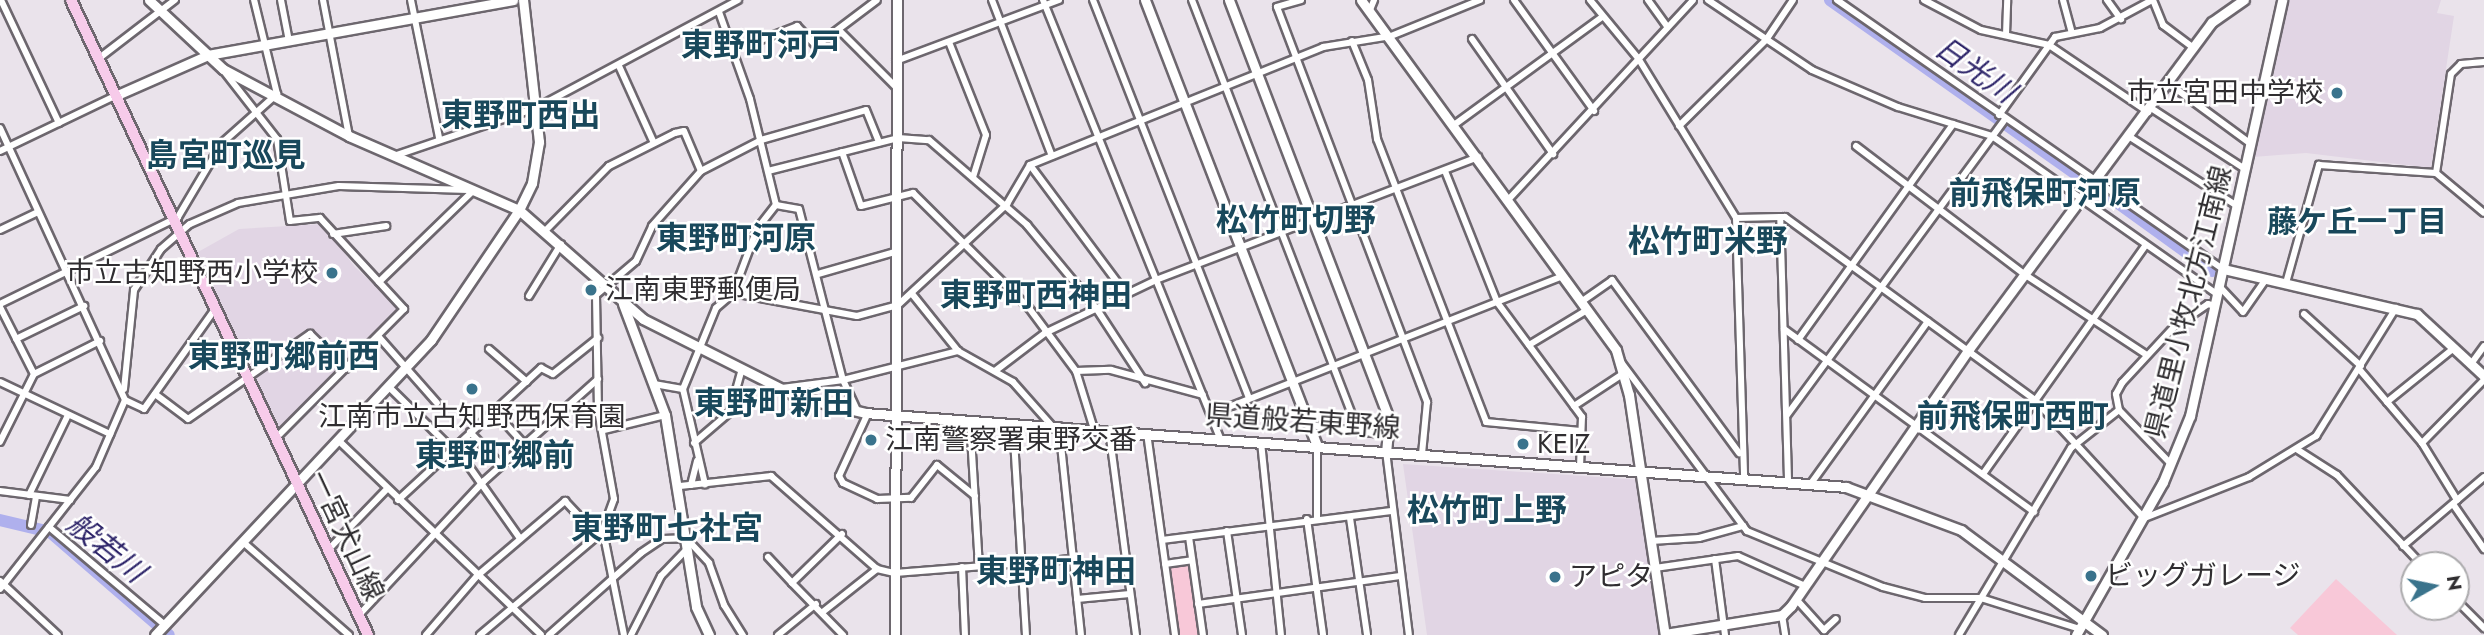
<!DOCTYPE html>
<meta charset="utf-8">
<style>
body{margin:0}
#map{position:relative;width:2484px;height:635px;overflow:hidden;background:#eae3eb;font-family:Jost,"Noto Sans JP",sans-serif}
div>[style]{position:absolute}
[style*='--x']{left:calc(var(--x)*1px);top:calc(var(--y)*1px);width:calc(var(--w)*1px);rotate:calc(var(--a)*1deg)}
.built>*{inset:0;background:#e1d5e4}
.green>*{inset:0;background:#f8c8d8;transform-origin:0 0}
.river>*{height:12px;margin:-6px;padding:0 6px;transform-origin:6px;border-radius:6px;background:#afb0ed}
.roads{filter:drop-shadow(2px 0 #6d676e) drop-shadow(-2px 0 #6d676e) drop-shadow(0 2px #6d676e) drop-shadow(0 -2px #6d676e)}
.street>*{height:6px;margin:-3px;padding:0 3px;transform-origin:3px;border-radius:3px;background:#fff}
.secondary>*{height:9px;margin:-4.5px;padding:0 4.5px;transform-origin:4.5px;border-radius:4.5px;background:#fff}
.primary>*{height:10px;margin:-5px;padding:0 5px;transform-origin:5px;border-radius:5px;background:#f7cbea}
.dots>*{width:19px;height:19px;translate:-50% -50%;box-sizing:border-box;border:4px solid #fff;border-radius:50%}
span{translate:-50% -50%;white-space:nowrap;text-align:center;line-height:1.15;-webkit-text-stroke:5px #fff;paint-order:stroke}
.poi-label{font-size:28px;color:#302e31}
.right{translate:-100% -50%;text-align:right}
.left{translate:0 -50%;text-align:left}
.street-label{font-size:28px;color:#302e31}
.water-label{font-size:30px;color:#2d2469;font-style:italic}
.neighbourhood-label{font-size:30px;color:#19485b;font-weight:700}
.quarter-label{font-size:32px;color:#19485b;font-weight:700}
.north{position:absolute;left:2400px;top:551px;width:70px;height:70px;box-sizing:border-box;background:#fff;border:2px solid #acabad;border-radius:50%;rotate:81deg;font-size:19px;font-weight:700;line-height:28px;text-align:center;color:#302e31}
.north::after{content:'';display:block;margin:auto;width:24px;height:32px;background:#3a738c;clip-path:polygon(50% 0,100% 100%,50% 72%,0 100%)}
</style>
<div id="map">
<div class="built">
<div style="clip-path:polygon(2286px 0,2441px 0,2437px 13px,2454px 16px,2431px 168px,2306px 153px,2253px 157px)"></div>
<div style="clip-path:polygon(322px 224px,355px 267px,402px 311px,278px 432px,198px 252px,239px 229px)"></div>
<div style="clip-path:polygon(1403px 464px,1642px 480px,1665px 635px,1427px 635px)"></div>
</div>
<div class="green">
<div style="left:1189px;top:564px;width:72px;height:21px;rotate:82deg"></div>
<div style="clip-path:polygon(2336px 579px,2397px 635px,2298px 635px,2290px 628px)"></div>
</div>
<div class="river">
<div style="--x:1830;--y:0;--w:319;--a:35.3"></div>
<div style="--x:2097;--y:188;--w:142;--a:35.8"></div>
<div style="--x:0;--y:520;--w:51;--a:13.5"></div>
<div style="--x:50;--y:532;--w:157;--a:40.9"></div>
</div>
<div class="roads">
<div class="street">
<div style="--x:1;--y:0;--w:136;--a:64.8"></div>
<div style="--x:281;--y:0;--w:42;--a:79"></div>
<div style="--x:323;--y:0;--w:138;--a:79.2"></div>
<div style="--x:411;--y:0;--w:141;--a:78.5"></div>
<div style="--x:992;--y:0;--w:167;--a:69"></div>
<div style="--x:1043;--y:0;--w:472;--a:68"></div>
<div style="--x:1093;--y:0;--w:428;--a:68.6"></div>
<div style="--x:1192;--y:0;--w:462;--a:68.9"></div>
<div style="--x:1301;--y:0;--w:25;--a:164"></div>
<div style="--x:1277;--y:7;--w:423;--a:69.2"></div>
<div style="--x:1427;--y:402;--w:52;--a:95.5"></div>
<div style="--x:1514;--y:0;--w:137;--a:54.2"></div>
<div style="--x:1590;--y:0;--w:75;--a:50.4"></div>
<div style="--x:1638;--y:58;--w:188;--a:58.5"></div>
<div style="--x:1736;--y:218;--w:258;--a:88.2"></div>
<div style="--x:1648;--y:0;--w:32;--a:54"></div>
<div style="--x:1708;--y:0;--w:125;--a:33.9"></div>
<div style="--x:1812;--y:70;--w:94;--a:23.3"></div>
<div style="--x:1898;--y:107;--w:98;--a:17.1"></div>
<div style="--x:1992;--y:136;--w:275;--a:35.1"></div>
<div style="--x:1837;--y:0;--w:470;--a:34.9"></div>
<div style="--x:1924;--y:0;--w:64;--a:27.8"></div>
<div style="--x:1981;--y:30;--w:70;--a:12.4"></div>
<div style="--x:2049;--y:45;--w:120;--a:34.1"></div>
<div style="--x:2063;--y:0;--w:34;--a:75"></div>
<div style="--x:2107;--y:0;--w:24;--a:54"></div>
<div style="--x:2153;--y:0;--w:27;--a:68"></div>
<div style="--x:2163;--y:25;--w:39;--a:37"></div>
<div style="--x:1370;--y:10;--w:11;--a:-68"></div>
<div style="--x:839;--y:30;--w:81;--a:45"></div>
<div style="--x:2006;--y:35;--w:35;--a:-88"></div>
<div style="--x:1472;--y:39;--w:141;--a:54.8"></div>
<div style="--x:761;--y:40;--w:39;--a:-21"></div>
<div style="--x:797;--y:26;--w:28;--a:46"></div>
<div style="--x:816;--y:46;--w:76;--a:-37"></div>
<div style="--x:1352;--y:41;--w:42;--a:67.7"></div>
<div style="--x:1368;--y:80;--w:60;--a:81.3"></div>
<div style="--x:1377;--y:139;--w:303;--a:68.9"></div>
<div style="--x:1486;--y:422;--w:95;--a:5.4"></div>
<div style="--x:949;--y:42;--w:100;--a:68.3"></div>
<div style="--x:986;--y:135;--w:44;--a:107.2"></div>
<div style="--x:98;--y:59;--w:97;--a:-37.5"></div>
<div style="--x:896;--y:61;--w:174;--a:-20.5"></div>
<div style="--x:619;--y:66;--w:82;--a:65.6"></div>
<div style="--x:223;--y:70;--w:88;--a:52"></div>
<div style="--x:277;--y:139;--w:83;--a:81"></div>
<div style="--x:290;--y:221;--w:30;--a:-6"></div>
<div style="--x:320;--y:218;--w:124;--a:47.3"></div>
<div style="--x:404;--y:309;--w:183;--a:134.8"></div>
<div style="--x:2168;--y:83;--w:103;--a:36.3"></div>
<div style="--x:2151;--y:108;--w:112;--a:33"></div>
<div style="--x:1999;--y:115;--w:96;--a:-54.3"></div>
<div style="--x:2055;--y:37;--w:46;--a:-11.3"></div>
<div style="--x:2100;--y:28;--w:59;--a:-28.3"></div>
<div style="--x:1454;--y:125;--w:183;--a:-36.1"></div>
<div style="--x:1679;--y:126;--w:122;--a:-44.7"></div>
<div style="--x:1766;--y:40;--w:48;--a:-56"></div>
<div style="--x:0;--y:128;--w:299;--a:65.3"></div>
<div style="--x:125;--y:400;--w:73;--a:113.4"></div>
<div style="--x:96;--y:467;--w:155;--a:128.2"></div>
<div style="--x:2130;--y:137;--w:127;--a:32.8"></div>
<div style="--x:1856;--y:146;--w:211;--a:37.3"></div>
<div style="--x:2024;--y:274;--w:147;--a:33.4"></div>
<div style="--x:0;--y:151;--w:127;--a:-25.6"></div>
<div style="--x:842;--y:152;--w:57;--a:70.6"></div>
<div style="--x:861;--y:206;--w:54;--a:-14"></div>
<div style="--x:913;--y:193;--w:163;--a:44.8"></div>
<div style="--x:1029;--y:308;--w:79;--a:53.3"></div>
<div style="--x:1076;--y:371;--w:61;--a:72.8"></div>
<div style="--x:397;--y:155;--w:147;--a:-18.7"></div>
<div style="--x:536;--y:108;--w:229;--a:-28.1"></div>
<div style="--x:1030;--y:165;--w:161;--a:53.3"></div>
<div style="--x:768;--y:171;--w:134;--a:-14.2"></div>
<div style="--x:898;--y:138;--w:31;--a:4"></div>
<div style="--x:929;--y:140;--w:130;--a:40.9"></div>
<div style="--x:1027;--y:225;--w:108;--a:50.3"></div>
<div style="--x:1096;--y:308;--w:90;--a:56.8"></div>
<div style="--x:1445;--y:171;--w:141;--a:68.3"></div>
<div style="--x:1497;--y:302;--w:143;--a:53.5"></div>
<div style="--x:1582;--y:417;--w:49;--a:92.3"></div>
<div style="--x:2436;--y:173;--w:100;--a:-81.4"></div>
<div style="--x:2451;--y:74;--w:14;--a:-45"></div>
<div style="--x:2461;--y:64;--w:23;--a:-5"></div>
<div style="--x:1508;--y:200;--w:272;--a:-47.2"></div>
<div style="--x:776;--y:205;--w:23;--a:10"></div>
<div style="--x:799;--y:209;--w:177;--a:75.6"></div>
<div style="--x:843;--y:380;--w:35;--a:65"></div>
<div style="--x:1736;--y:218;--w:44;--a:-1.3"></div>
<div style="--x:547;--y:229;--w:88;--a:-45.5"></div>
<div style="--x:609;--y:166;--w:74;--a:-26.6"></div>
<div style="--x:675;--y:133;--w:9;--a:-13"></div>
<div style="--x:684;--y:131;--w:43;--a:67"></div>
<div style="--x:0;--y:230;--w:42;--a:-25.3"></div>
<div style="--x:333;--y:234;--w:54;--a:-8.6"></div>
<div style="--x:818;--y:274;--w:83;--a:-16"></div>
<div style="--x:379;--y:282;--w:132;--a:-44.1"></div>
<div style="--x:2286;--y:283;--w:123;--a:-74.4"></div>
<div style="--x:2319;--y:165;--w:117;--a:3.9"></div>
<div style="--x:2436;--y:173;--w:62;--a:39.8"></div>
<div style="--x:2219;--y:286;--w:35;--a:47"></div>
<div style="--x:2243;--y:312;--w:40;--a:-55.1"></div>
<div style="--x:733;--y:293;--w:126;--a:10.5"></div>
<div style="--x:857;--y:316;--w:42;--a:-15"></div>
<div style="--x:898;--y:305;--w:149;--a:-42.8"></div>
<div style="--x:1007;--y:204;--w:45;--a:-59.5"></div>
<div style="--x:1030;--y:165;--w:316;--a:-21.9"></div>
<div style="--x:1323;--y:47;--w:69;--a:-9.2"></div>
<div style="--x:1391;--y:36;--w:96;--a:-22"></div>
<div style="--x:913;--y:295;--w:72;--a:51.2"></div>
<div style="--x:958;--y:351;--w:63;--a:29.4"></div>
<div style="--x:1013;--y:382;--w:59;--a:48.4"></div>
<div style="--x:529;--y:296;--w:61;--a:-58.4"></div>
<div style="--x:1581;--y:302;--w:38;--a:-35"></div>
<div style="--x:1612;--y:280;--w:215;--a:53.7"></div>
<div style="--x:0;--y:304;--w:198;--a:-26"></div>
<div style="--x:178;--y:217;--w:86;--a:-59.3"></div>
<div style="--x:222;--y:143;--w:74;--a:-41.7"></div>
<div style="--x:277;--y:94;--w:97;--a:-103.7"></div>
<div style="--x:0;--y:307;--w:75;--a:63.1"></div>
<div style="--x:34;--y:374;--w:76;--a:116.6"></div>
<div style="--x:2304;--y:314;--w:77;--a:42.4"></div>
<div style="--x:1784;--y:329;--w:310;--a:36.2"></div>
<div style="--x:378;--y:336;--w:89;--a:48.6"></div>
<div style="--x:16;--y:339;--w:76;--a:-25.9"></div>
<div style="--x:1798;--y:340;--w:266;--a:-54.3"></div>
<div style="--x:1529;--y:345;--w:68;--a:-31.1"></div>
<div style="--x:489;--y:349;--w:50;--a:41"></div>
<div style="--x:1621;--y:362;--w:211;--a:53.3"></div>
<div style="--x:1747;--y:531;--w:147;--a:22.4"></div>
<div style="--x:1883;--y:587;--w:43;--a:14.7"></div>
<div style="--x:1925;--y:598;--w:56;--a:0"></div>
<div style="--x:1981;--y:598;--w:104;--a:17.4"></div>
<div style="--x:2471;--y:364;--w:22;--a:-54"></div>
<div style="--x:2359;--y:369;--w:97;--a:49.6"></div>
<div style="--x:2422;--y:443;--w:67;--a:58.4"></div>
<div style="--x:995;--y:371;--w:63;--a:-37.2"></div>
<div style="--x:1045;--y:333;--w:123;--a:-25.5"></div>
<div style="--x:1156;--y:280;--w:345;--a:-20.9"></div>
<div style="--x:1076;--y:371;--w:35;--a:-2"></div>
<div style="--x:1111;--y:370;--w:95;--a:15.2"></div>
<div style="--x:34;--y:374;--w:74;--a:-26.6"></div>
<div style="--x:0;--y:382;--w:122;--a:25.3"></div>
<div style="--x:654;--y:384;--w:29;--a:10"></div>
<div style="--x:683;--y:389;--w:87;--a:-67.8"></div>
<div style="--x:716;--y:308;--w:23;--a:-41"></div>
<div style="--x:733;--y:293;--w:68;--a:-69.4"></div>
<div style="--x:757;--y:229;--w:31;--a:-52"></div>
<div style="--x:776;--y:205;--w:109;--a:-103.8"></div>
<div style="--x:750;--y:99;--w:92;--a:-109.6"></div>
<div style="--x:388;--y:386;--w:88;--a:44.5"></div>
<div style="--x:782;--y:388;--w:62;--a:-7.5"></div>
<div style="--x:843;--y:380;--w:119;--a:-14.2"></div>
<div style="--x:124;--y:389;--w:100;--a:-84.2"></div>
<div style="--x:134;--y:290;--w:49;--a:-56.6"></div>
<div style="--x:161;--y:249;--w:38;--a:-41"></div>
<div style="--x:190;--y:224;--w:52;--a:-23.6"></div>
<div style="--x:238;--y:203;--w:102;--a:-9.6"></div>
<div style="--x:339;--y:186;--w:129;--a:1.8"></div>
<div style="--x:683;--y:389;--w:98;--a:77"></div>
<div style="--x:155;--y:394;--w:41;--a:37.1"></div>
<div style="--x:188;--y:419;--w:149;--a:-34.9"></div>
<div style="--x:310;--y:334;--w:50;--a:44.2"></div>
<div style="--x:125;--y:400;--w:21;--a:25"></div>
<div style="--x:144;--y:409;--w:123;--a:-54.6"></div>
<div style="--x:2387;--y:402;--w:86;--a:-38.9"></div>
<div style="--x:1574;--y:406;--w:60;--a:-33.4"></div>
<div style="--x:2119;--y:410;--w:75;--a:46.1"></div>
<div style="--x:494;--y:411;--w:45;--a:47.7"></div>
<div style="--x:868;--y:413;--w:69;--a:114.7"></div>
<div style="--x:839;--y:476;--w:8;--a:60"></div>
<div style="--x:843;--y:483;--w:38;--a:25"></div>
<div style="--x:877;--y:499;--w:34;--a:-2"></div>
<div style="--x:911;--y:498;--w:42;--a:-51.8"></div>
<div style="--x:937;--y:465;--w:49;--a:39.2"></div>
<div style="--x:1211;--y:414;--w:378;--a:-21.4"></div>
<div style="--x:1787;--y:415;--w:368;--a:-53.6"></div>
<div style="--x:970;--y:420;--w:146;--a:86.5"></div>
<div style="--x:1013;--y:423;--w:212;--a:86.5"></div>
<div style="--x:1309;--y:425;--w:80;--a:7.2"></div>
<div style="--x:1059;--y:426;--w:210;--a:84"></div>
<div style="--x:604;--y:430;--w:63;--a:-13.8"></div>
<div style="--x:1109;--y:430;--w:207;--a:82.5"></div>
<div style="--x:470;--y:432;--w:45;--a:46.8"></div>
<div style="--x:1147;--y:433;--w:204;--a:82.1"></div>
<div style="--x:338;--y:440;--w:281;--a:43.8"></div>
<div style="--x:1261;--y:442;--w:194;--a:84.1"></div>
<div style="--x:694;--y:443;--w:48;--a:-40.7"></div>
<div style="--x:730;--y:412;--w:41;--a:-74.6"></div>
<div style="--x:2422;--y:443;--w:88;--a:-45.5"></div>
<div style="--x:454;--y:445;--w:113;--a:54.8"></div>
<div style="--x:1317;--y:445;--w:73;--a:90"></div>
<div style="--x:2298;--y:450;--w:46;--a:32.7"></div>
<div style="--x:2337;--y:475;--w:124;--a:46.6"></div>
<div style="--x:1386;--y:451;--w:185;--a:82.9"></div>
<div style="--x:1983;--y:474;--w:281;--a:-54.6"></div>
<div style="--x:1788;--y:479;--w:262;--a:-91.7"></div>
<div style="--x:1780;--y:217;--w:5;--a:0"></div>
<div style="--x:1785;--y:217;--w:311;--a:36.2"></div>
<div style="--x:2036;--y:401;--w:158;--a:47.3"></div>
<div style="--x:1812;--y:482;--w:198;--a:-54.2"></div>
<div style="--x:691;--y:485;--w:25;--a:-76"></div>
<div style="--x:680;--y:486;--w:92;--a:-6.3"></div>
<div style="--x:771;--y:476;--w:141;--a:41.3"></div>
<div style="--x:877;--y:569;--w:18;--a:13"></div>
<div style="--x:895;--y:573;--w:178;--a:-4.5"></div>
<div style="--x:0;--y:491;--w:71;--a:7.3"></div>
<div style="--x:29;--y:495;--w:89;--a:-64"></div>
<div style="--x:398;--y:500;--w:195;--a:-42.7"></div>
<div style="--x:541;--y:368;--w:13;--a:27"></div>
<div style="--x:553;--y:374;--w:58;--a:-38.7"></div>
<div style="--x:2453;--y:504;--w:55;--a:55.4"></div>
<div style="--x:1350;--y:518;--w:118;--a:81.7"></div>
<div style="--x:1307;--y:519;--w:117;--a:82.1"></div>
<div style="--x:2142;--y:519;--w:115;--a:-21.4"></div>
<div style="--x:2249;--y:477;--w:79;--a:-31.5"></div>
<div style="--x:2316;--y:436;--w:151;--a:-58"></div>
<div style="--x:31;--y:525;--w:29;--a:-80"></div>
<div style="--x:49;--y:527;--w:152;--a:40.2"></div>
<div style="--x:603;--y:531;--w:106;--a:78.6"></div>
<div style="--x:1227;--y:531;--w:105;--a:81.8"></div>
<div style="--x:842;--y:534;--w:70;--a:135.6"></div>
<div style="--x:792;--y:583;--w:73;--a:45.6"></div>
<div style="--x:1189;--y:537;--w:99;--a:81.9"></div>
<div style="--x:1162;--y:540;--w:231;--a:-7.2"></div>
<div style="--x:1651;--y:541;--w:48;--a:-3.6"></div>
<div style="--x:1699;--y:538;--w:46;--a:-15.3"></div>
<div style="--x:243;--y:542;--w:141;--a:41.3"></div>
<div style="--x:2403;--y:546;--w:106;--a:-40.4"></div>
<div style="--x:328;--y:550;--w:85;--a:-46"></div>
<div style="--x:768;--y:557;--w:35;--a:47"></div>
<div style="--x:1715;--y:559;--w:77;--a:82.5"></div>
<div style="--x:1165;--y:564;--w:27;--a:-8"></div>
<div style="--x:962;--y:567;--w:68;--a:87.5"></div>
<div style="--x:1655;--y:568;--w:84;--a:-8.2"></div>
<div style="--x:1738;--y:556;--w:73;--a:24.1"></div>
<div style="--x:0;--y:581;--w:79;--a:43"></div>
<div style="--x:1077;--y:599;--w:53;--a:-5.4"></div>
<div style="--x:1796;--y:599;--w:42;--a:47.9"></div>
<div style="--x:1824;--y:630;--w:16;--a:-43"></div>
<div style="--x:2456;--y:600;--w:40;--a:45"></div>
<div style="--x:1198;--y:604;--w:204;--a:-7.9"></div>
<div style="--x:824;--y:611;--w:68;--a:-38.4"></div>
<div style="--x:359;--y:615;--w:183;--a:-47"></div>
<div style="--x:484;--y:481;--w:153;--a:-41.8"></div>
<div style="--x:1782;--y:615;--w:20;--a:81"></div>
<div style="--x:426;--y:635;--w:78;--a:-49.2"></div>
<div style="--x:477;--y:576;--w:116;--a:-40.4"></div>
<div style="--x:565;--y:501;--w:48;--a:46.7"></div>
<div style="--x:480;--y:635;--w:160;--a:-40.2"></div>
<div style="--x:602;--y:532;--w:35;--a:-70"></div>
<div style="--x:614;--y:499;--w:90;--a:-100.2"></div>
<div style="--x:598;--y:410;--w:115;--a:-91"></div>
<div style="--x:596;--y:295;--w:52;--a:-40.4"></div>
<div style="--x:636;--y:261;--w:38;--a:-65"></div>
<div style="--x:652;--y:226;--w:74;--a:-48.3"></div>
<div style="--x:701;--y:171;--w:68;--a:-27.3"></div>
<div style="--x:761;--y:140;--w:109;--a:-15.9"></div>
<div style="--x:866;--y:110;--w:35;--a:68"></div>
<div style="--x:549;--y:635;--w:123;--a:-41.7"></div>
<div style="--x:641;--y:553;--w:25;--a:-34"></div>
<div style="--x:662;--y:539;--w:24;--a:-2"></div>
<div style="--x:686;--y:538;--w:34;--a:47"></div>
<div style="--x:709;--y:563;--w:45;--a:70.3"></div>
<div style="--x:724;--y:605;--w:36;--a:58"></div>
<div style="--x:631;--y:635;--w:66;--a:-63"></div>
<div style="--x:661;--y:576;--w:37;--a:-46"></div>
<div style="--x:778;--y:635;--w:49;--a:-39.2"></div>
<div style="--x:1959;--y:635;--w:218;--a:-59.1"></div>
<div style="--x:2071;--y:448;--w:61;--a:-38.4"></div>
<div style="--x:2119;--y:410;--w:16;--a:-101"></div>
<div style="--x:2116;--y:394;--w:13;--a:-61"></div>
<div style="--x:2122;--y:383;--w:75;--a:-47.2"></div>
<div style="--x:2173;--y:328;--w:42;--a:-34.4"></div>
<div style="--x:2208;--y:304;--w:7;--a:16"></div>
</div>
<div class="secondary">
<div style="--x:149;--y:0;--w:101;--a:43"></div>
<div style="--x:223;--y:69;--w:143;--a:28"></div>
<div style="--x:349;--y:136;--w:185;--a:23.5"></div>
<div style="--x:519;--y:210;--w:165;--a:41.3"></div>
<div style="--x:643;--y:319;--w:174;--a:26.7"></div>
<div style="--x:798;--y:397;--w:69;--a:13.4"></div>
<div style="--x:865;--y:413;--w:984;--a:4.31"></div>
<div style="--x:1846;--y:487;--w:123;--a:20.5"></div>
<div style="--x:1961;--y:530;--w:176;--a:36.7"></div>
<div style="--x:1145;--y:0;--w:477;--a:68.9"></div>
<div style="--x:1229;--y:0;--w:449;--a:69.1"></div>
<div style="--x:1389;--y:419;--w:32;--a:95"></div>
<div style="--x:1361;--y:0;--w:433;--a:53.9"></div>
<div style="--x:1616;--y:350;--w:47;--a:73.9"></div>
<div style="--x:1629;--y:395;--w:243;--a:81.5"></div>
<div style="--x:115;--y:96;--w:102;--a:-23.8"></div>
<div style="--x:208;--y:55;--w:310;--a:-10.2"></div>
<div style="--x:2223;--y:269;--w:199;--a:13.1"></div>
<div style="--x:2417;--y:314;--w:91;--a:42.8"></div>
<div style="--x:623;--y:304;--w:119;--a:69.3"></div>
<div style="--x:665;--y:415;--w:194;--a:80.8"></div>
<div style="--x:696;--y:607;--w:31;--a:65"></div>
<div style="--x:1665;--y:634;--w:119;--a:-9.2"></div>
<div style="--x:1782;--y:615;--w:13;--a:-45"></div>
<div style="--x:1791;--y:606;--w:313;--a:-55.3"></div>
<div style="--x:1969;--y:349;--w:407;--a:-53.4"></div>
<div style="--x:2212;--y:22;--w:39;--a:-35"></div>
<div style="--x:155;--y:635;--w:404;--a:-46.9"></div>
<div style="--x:431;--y:340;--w:157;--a:-55.9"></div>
<div style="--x:519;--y:210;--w:30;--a:-64"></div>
<div style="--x:532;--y:183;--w:42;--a:-80.3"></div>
<div style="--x:539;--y:142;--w:143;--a:-96.4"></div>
<div style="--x:895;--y:635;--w:635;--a:-89.82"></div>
<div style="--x:2076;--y:635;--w:176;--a:-60.4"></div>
<div style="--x:2163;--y:482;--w:71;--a:-67.8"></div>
<div style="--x:2190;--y:416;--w:426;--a:-77.5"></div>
</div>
<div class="primary">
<div style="--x:71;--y:0;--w:701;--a:64.93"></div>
</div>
</div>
<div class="dots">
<div style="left:2337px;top:93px;background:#3a738c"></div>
<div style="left:332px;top:273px;background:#3a738c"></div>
<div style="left:591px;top:290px;background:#3a738c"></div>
<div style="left:472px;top:389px;background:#3a738c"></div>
<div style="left:871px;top:440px;background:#3a738c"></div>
<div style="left:1523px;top:444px;background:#3a738c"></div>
<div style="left:2091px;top:576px;background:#3a738c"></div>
<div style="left:1555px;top:577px;background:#3a738c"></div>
</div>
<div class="poi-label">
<span class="right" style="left:2323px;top:93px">市立宮田中学校</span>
<span class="right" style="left:318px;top:273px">市立古知野西小学校</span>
<span class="left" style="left:605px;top:290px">江南東野郵便局</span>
<span style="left:472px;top:417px">江南市立古知野西保育園</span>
<span class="left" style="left:885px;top:440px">江南警察署東野交番</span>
<span class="left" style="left:1537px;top:444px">KEIZ</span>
<span class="left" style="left:2105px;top:576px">ビッグガレージ</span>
<span class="left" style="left:1569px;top:577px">アピタ</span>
</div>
<div class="street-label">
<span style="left:2189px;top:302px;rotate:-76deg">県道里小牧北方江南線</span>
<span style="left:1303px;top:422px;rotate:4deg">県道般若東野線</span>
<span style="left:346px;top:536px;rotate:65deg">一宮犬山線</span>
</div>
<div class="water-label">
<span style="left:1975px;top:70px;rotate:35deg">日光川</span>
<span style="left:106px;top:548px;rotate:39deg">般若川</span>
</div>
<div class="neighbourhood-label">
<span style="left:2357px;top:222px">藤ケ丘一丁目</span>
</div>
<div class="quarter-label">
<span style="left:761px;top:45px">東野町河戸</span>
<span style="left:521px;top:115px">東野町西出</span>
<span style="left:226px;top:155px">島宮町巡見</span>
<span style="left:2045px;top:193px">前飛保町河原</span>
<span style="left:1296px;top:220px">松竹町切野</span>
<span style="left:736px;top:238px">東野町河原</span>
<span style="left:1708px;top:241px">松竹町米野</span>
<span style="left:1036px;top:295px">東野町西神田</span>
<span style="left:284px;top:356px">東野町郷前西</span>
<span style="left:774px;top:403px">東野町新田</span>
<span style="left:2013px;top:416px">前飛保町西町</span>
<span style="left:495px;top:455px">東野町郷前</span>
<span style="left:1487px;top:510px">松竹町上野</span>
<span style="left:667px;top:528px">東野町七社宮</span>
<span style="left:1056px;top:571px">東野町神田</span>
</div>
<div class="north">N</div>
</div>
